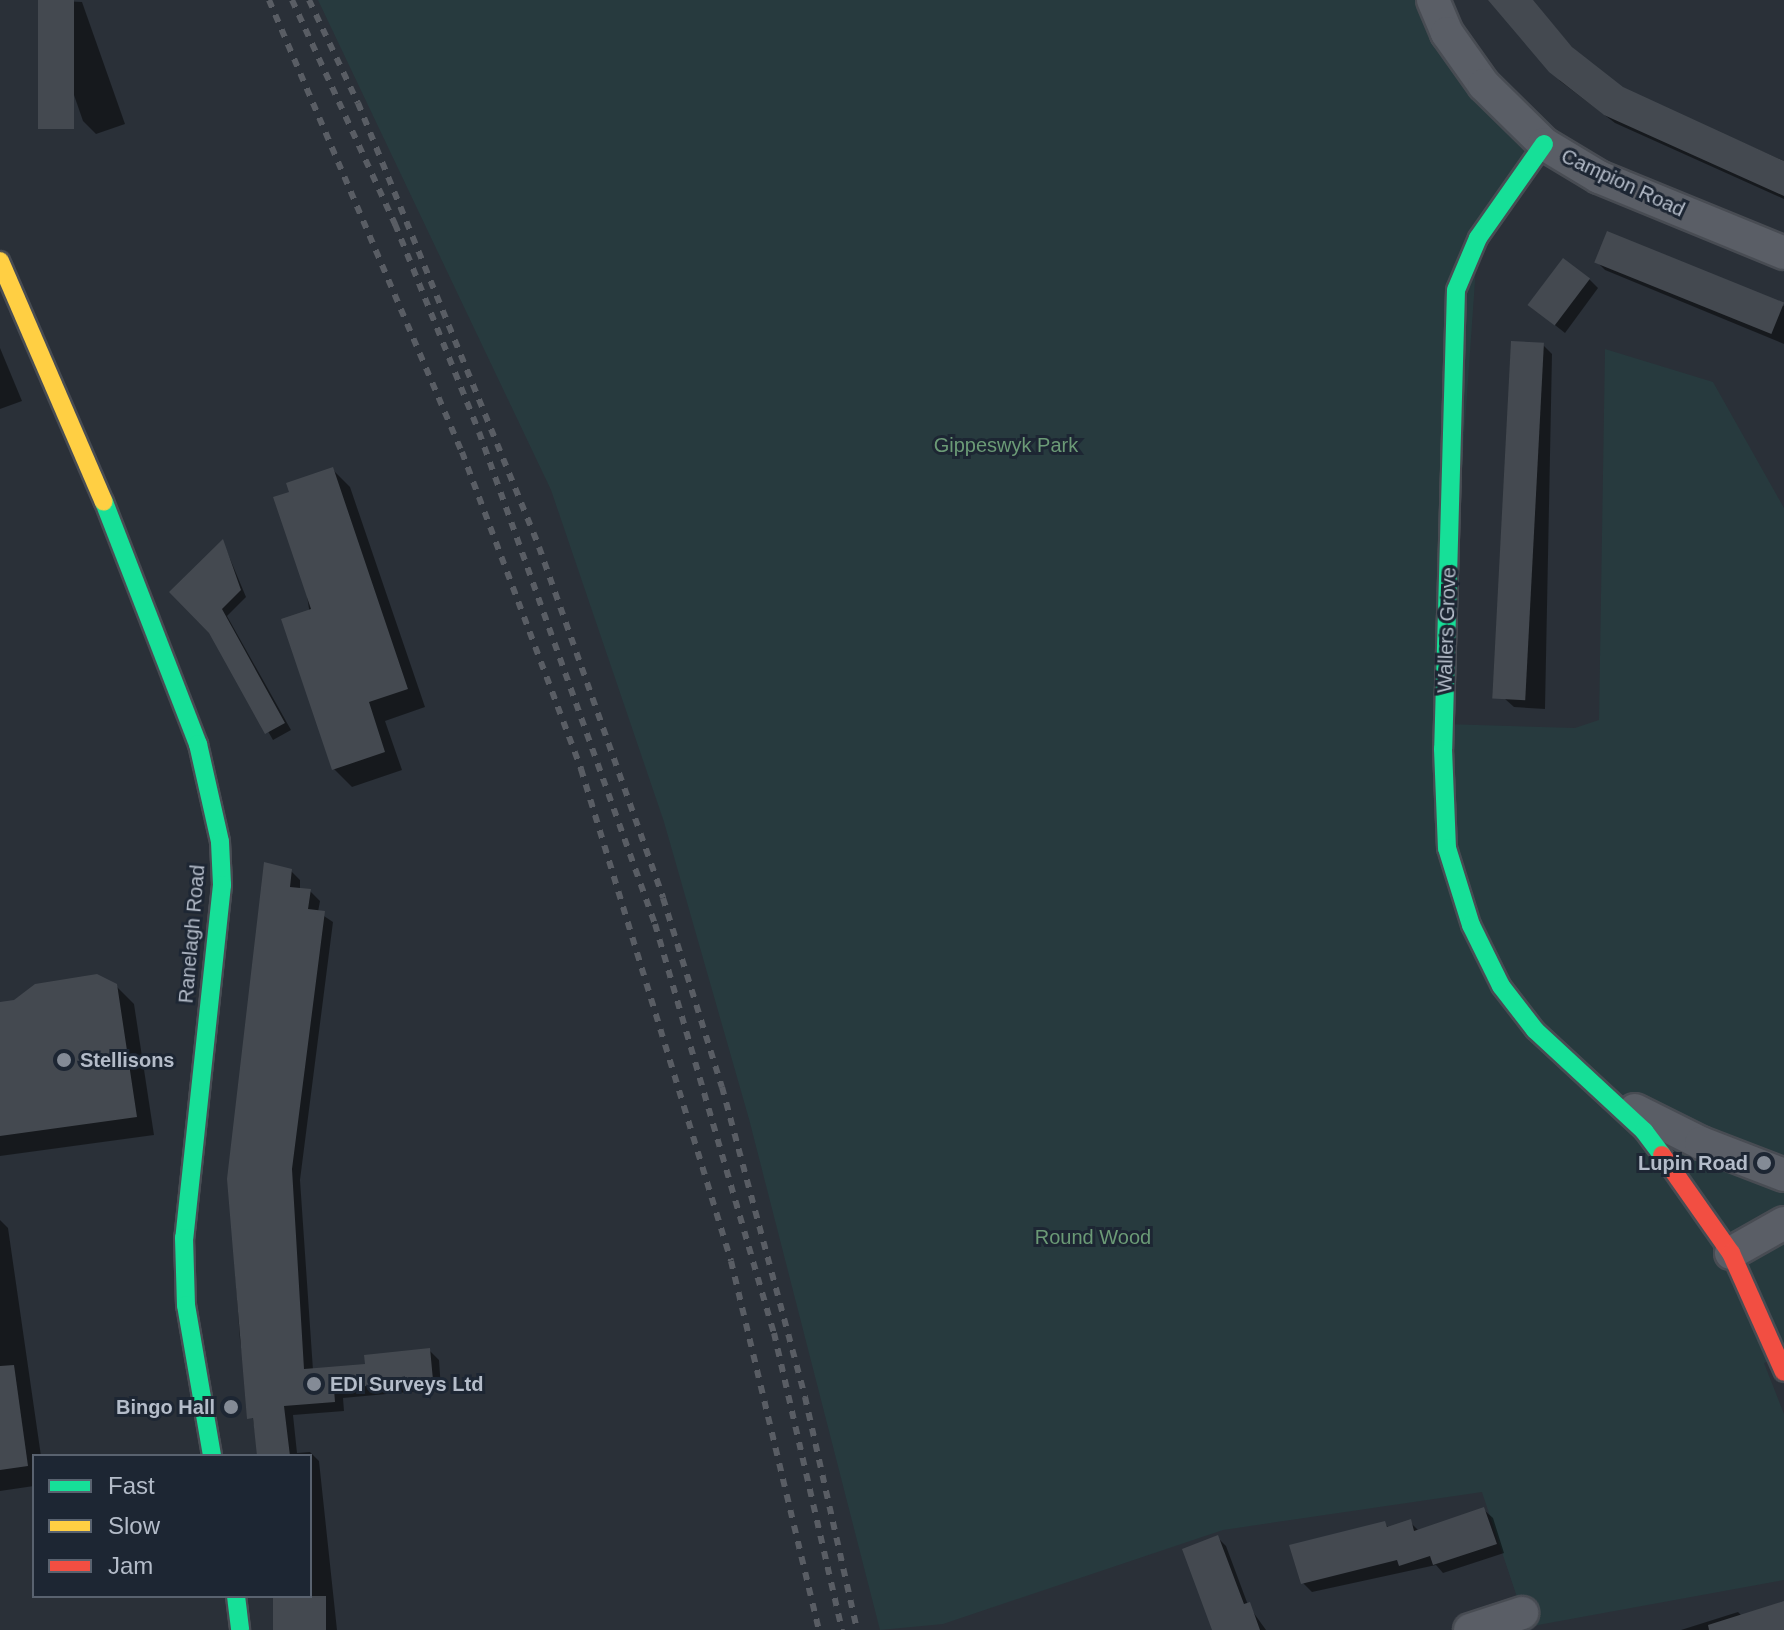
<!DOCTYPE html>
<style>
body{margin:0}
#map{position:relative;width:1784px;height:1630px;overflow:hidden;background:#2a3038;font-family:Arial,sans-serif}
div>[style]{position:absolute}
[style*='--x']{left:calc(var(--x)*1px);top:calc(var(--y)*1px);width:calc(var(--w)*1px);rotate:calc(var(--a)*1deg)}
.green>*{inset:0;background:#273a3e}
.shadow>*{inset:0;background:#0007}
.building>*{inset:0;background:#444950;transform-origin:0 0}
.roads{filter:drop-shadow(2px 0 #484c53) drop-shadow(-2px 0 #484c53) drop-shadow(0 2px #484c53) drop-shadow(0 -2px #484c53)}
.street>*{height:32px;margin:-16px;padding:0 16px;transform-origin:16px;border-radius:16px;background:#5a5e66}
.fast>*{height:18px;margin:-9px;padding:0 9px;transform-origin:9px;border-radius:9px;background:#16e098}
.slow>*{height:18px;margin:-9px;padding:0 9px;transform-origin:9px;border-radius:9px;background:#ffcf43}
.jam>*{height:18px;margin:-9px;padding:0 9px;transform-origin:9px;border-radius:9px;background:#f24e42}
.rail>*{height:6px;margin-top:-3px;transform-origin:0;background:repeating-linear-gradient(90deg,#595d64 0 8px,transparent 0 16px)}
.dots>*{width:22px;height:22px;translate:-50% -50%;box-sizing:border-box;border:4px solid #1d2633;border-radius:50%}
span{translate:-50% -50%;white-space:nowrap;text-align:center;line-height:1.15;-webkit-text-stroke:6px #1d2633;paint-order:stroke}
.street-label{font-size:20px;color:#b4bcc9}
.park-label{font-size:20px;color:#6b9a76}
.poi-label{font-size:20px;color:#b4bcc9;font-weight:700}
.left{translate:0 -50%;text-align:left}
.right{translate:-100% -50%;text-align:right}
.legend{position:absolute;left:32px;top:1454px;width:280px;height:144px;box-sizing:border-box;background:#1d2633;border:2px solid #59626f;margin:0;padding:10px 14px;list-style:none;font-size:24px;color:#b4bcc9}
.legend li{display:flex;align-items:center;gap:16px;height:40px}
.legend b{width:40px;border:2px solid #59626f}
</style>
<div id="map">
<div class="green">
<div style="clip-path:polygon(318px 0,1433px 0,1544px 144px,1478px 238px,1444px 724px,1575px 728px,1599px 720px,1605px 349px,1713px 382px,1784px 508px,1784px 1356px,1764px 1363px,1784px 1414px,1784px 1580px,1527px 1627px,1482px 1492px,1223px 1530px,943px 1624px,880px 1630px,749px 1119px,664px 822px,551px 490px)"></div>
</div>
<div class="shadow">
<div style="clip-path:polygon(41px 0,82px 2px,125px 124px,96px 134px,83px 121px)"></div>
<div style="clip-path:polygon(1502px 0,1532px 0,1576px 52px,1622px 89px,1784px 161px,1784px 199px,1615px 123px,1560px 81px)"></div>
<div style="clip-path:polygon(1596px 261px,1784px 306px,1784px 344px,1605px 270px)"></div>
<div style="clip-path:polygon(1589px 279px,1598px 288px,1565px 333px,1531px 306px)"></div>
<div style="clip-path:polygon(1543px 345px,1552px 354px,1545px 709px,1514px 707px,1505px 699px)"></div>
<div style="clip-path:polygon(0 348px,22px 401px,0 409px)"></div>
<div style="clip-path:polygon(332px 469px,350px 487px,425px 707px,385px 721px,402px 770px,352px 787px,334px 769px,291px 493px)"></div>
<div style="clip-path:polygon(223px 542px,246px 597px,227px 616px,291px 730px,273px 740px,211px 632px)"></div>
<div style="clip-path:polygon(291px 871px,300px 880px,300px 890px,310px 891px,320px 901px,318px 912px,333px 922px,300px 1180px,313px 1370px,367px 1366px,429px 1350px,439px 1360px,441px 1389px,343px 1398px,344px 1411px,293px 1415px,297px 1453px,310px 1452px,319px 1461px,337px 1630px,276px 1630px,273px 1596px,310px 1596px,310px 1456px,259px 1456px,240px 1340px,229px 1179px)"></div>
<div style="clip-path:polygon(116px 986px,134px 1004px,154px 1135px,0 1156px,0 1004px)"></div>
<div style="clip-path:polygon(0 1220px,8px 1228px,41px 1456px,34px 1456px,34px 1486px,0 1491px)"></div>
<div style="clip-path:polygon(1484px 1510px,1493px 1518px,1504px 1553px,1443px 1573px,1436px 1565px,1312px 1592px,1303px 1583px,1384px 1523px,1389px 1528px,1410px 1522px,1419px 1531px)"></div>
<div style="clip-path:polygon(1217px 1537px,1226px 1546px,1248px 1605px,1266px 1630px,1217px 1630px)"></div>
<div style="clip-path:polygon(1784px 1603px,1784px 1630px,1681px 1630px,1738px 1612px,1742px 1616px)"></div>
</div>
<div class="building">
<div style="left:38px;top:0;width:36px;height:129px"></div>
<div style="clip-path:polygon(1488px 0,1533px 0,1572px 47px,1623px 87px,1784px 161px,1784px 196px,1604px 115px,1549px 72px)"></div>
<div style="left:1607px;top:231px;width:191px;height:34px;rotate:22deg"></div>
<div style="left:1563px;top:258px;width:34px;height:59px;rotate:37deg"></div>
<div style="left:1511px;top:341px;width:33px;height:358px;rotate:3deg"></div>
<div style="clip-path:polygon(333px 467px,408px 689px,369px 702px,385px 752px,332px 770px,281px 619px,311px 609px,273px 497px,289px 492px,286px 483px)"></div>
<div style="clip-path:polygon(223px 539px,241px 590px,222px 609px,285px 723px,265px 734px,209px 633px,169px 592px)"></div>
<div style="clip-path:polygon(264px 862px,292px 869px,290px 887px,311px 889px,308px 909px,325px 911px,292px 1169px,304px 1369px,365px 1364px,364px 1355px,430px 1348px,433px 1380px,334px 1389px,335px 1402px,284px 1406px,290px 1456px,257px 1456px,253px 1418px,247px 1419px,227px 1179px)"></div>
<div style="clip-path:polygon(97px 974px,117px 984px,137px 1117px,0 1136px,0 1002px,14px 1000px,35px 984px)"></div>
<div style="clip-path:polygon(14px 1365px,28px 1466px,0 1470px,0 1366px)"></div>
<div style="clip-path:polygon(1484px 1507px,1497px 1544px,1433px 1565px,1430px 1556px,1399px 1566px,1397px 1560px,1301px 1584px,1289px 1545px,1385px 1521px,1387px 1527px,1411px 1519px,1414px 1531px)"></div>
<div style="clip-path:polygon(1218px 1535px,1244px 1604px,1250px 1602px,1260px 1630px,1212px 1630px,1182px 1549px)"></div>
<div style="left:273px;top:1596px;width:53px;height:34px"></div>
<div style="clip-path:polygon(1784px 1601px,1784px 1630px,1709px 1630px,1708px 1625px)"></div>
</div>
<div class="roads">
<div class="street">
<div style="--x:1433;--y:0;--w:36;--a:67"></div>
<div style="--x:1447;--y:33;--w:64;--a:54.6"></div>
<div style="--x:1484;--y:85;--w:84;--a:44.5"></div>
<div style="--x:1544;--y:144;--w:64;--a:31"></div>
<div style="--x:1599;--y:177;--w:200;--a:22.3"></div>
<div style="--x:1635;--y:1110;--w:74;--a:26.6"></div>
<div style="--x:1701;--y:1143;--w:89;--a:21.1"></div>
<div style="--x:1731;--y:1253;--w:61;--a:-29.5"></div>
<div style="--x:1470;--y:1630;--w:55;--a:-18.1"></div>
</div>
<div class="fast">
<div style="--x:1544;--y:144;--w:115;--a:125.1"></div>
<div style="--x:1478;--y:238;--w:56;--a:112.9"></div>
<div style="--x:1456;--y:290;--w:459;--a:91.6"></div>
<div style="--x:1443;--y:749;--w:99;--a:87.7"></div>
<div style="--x:1447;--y:848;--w:81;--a:72.7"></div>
<div style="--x:1471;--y:925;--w:68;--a:63.8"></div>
<div style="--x:1501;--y:986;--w:56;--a:52.3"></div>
<div style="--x:1535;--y:1030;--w:149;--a:42.8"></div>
<div style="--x:1644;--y:1131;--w:30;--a:53"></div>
<div style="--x:104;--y:502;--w:260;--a:68.8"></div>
<div style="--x:198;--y:744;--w:100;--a:77.3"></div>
<div style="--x:220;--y:842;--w:43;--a:87.3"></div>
<div style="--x:222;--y:885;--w:355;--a:96.1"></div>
<div style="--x:184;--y:1238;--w:67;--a:88.3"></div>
<div style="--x:186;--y:1305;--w:153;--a:80.2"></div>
<div style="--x:236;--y:1596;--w:34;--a:83"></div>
</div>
<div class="slow">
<div style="--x:0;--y:261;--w:262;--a:66.7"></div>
</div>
<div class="jam">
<div style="--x:1662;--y:1155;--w:120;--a:54.9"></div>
<div style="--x:1731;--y:1253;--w:130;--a:66"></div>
</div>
</div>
<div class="rail">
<div style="--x:269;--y:0;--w:491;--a:66.9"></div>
<div style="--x:462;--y:452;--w:339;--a:69.4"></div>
<div style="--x:581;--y:769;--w:514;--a:73.04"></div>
<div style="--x:731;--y:1261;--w:379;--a:76.6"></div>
<div style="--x:292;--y:0;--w:247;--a:65.3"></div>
<div style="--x:395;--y:224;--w:224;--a:68"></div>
<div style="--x:479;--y:432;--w:523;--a:70.32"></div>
<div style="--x:655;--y:924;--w:426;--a:73.8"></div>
<div style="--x:774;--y:1333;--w:305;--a:77.1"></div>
<div style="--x:309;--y:0;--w:114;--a:64.6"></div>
<div style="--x:358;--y:103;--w:479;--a:67.8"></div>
<div style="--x:539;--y:547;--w:372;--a:70.5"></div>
<div style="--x:663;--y:898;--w:198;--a:72.7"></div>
<div style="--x:722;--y:1087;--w:321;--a:75"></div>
<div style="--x:805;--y:1397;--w:239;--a:77.4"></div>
</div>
<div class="dots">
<div style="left:64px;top:1060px;background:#848b96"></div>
<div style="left:1764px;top:1163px;background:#848b96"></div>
<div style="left:314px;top:1384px;background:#848b96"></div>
<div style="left:231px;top:1407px;background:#848b96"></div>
</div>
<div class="street-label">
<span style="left:1623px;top:183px;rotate:25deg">Campion Road</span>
<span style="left:1447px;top:630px;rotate:-88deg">Wallers Grove</span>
<span style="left:192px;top:934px;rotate:-85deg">Ranelagh Road</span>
</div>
<div class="park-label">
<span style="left:1006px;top:445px">Gippeswyk Park</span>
<span style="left:1093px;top:1237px">Round Wood</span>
</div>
<div class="poi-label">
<span class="left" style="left:80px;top:1060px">Stellisons</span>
<span class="right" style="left:1748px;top:1163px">Lupin Road</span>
<span class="left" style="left:330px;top:1384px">EDI Surveys Ltd</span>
<span class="right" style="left:215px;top:1407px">Bingo Hall</span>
</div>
<ul class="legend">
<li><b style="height:10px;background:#16e098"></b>Fast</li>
<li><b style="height:10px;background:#ffcf43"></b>Slow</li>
<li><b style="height:10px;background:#f24e42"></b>Jam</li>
</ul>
</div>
